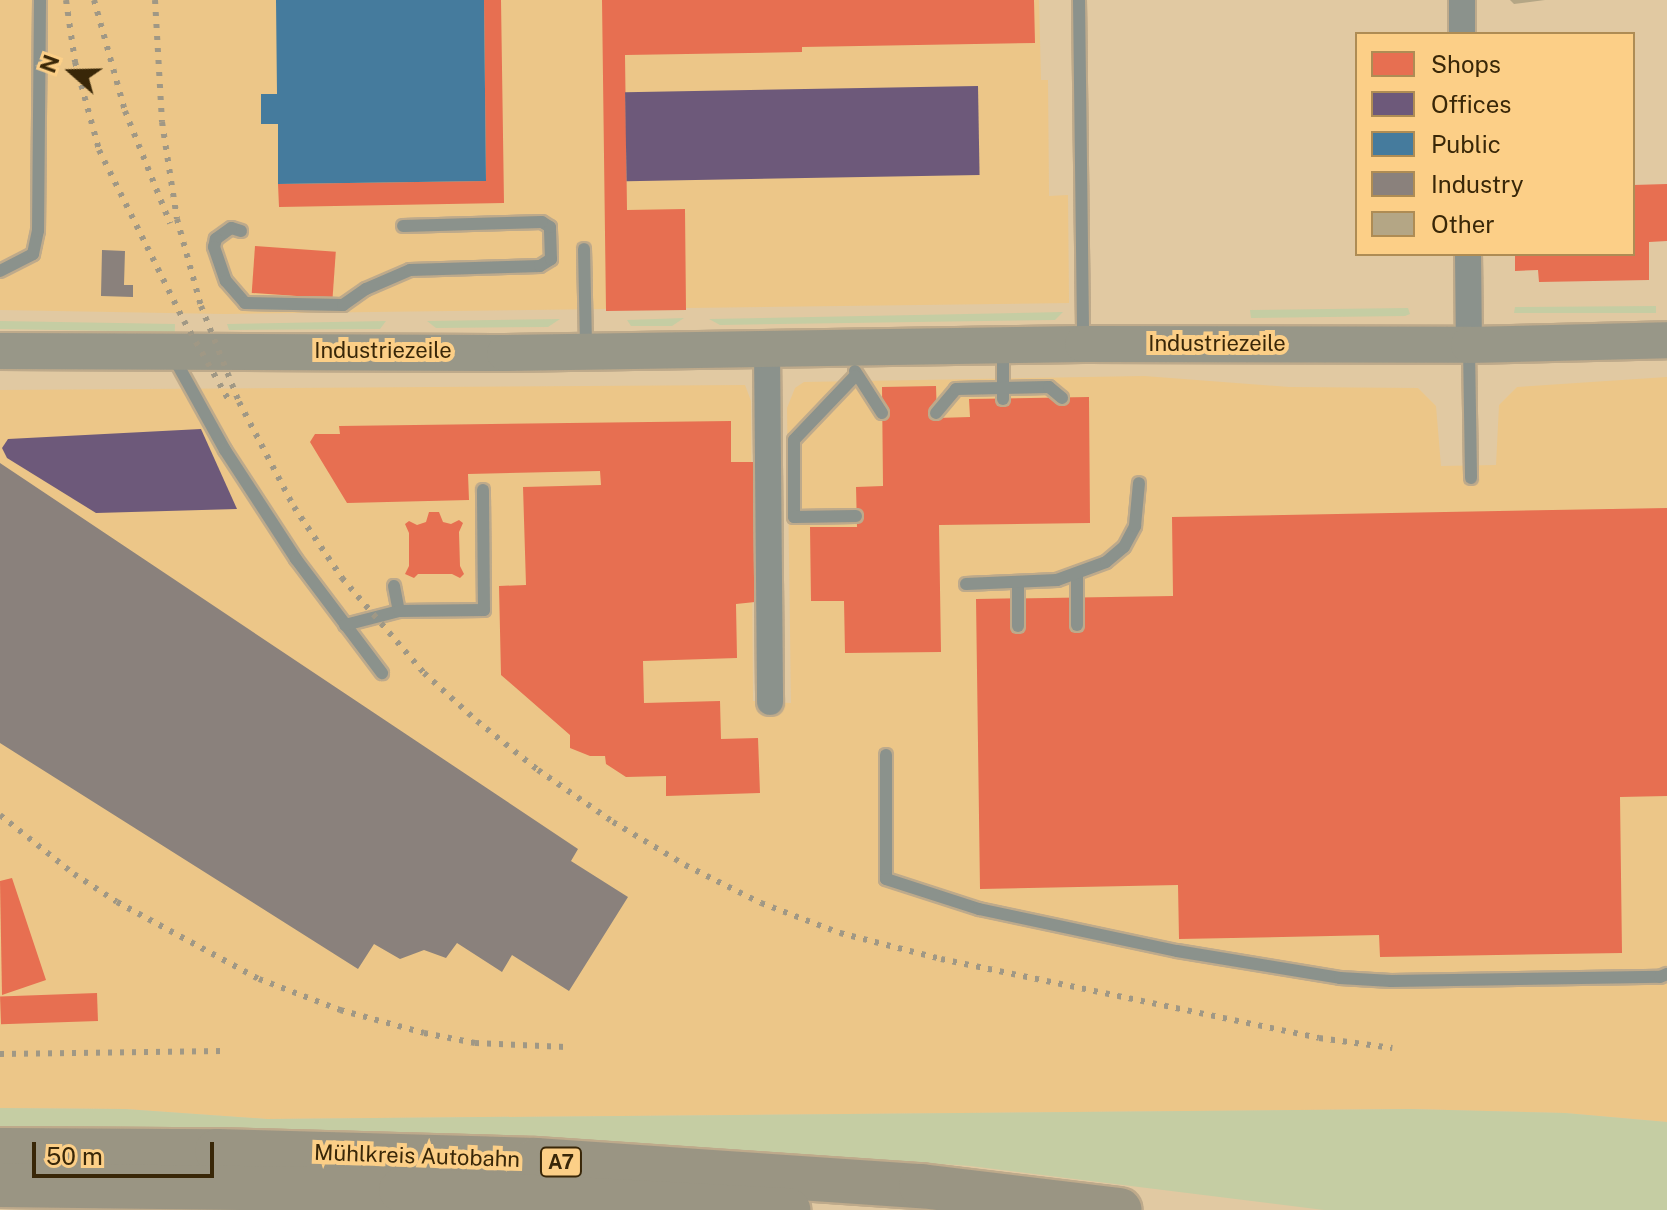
<!DOCTYPE html>
<meta charset="utf-8">
<style>
body{margin:0}
#map{position:relative;width:1667px;height:1210px;overflow:hidden;background:#e1c9a2;font-family:"Public Sans",sans-serif}
div>[style]{position:absolute}
[style*='--x']{left:calc(var(--x)*1px);top:calc(var(--y)*1px);width:calc(var(--w)*1px);rotate:calc(var(--a)*1deg)}
.built>*{inset:0;background:#ecc688}
.green>*{inset:0;background:#c5cda3;transform-origin:0 0}
.shops>*{inset:0;background:#e76f51;transform-origin:0 0}
.offices>*{inset:0;background:#6d597a;transform-origin:0 0}
.public>*{inset:0;background:#457b9d}
.industry>*{inset:0;background:#8a817c}
.building>*{inset:0;background:#b4a685}
.roads{filter:drop-shadow(2px 0 #beaa8b) drop-shadow(-2px 0 #beaa8b) drop-shadow(0 2px #beaa8b) drop-shadow(0 -2px #beaa8b)}
.service>*{height:12px;margin:-6px;padding:0 6px;transform-origin:6px;border-radius:6px;background:#8b928c}
.minor>*{height:26px;margin:-13px;padding:0 13px;transform-origin:13px;border-radius:13px;background:#8b928c}
.secondary>*{height:36px;margin:-18px;padding:0 18px;transform-origin:18px;border-radius:18px;background:#989788}
.motorway>*{height:44px;margin:-22px;padding:0 22px;transform-origin:22px;border-radius:22px;background:#9a9583}
.rail>*{height:6px;margin-top:-3px;transform-origin:0;background:repeating-linear-gradient(90deg,#a09885 0 4px,transparent 0 12px)}
span{translate:-50% -50%;white-space:nowrap;text-align:center;line-height:1.15;-webkit-text-stroke:8px #fccf87;paint-order:stroke}
.shield-label span{padding:2px 6px;background:#fccf87;border:2px solid;border-radius:6px;-webkit-text-stroke-width:0}
.shield-label{font-size:20px;color:#392708;font-weight:700}
.street-label{font-size:22px;color:#392708}
.legend{position:absolute;left:1355px;top:32px;width:280px;height:224px;box-sizing:border-box;background:#fccf87;border:2px solid #ae8c54;margin:0;padding:10px 14px;list-style:none;font-size:24px;color:#392708}
.legend li{display:flex;align-items:center;gap:16px;height:40px}
.legend b{width:40px;border:2px solid #ae8c54}
.north{position:absolute;left:32px;top:32px;width:80px;height:80px;-webkit-text-stroke:6px #fccf87;paint-order:stroke;rotate:290deg;font-size:22px;font-weight:700;line-height:32px;text-align:center;color:#392708}
.north::after{content:'';display:block;margin:auto;width:28px;height:36px;background:#392708;clip-path:polygon(50% 0,100% 100%,50% 72%,0 100%)}
.scale{position:absolute;left:32px;top:1142px;width:182px;height:36px;box-sizing:border-box;border:4px solid #392708;border-top:0;padding-left:10px;font-size:24px;line-height:28px;white-space:nowrap;color:#392708;-webkit-text-stroke:6px #fccf87;paint-order:stroke}
</style>
<div id="map">
<div class="built">
<div style="clip-path:polygon(0 0,1039px 0,1041px 80px,1048px 80px,1049px 196px,1068px 195px,1069px 303px,225px 314px,0 310px)"></div>
<div style="clip-path:polygon(1144px 376px,1289px 387px,1418px 388px,1436px 406px,1441px 466px,1496px 465px,1499px 405px,1517px 387px,1667px 377px,1667px 1122px,1565px 1113px,1410px 1109px,267px 1119px,125px 1109px,0 1108px,0 390px,745px 385px,751px 401px,753px 701px,791px 703px,787px 408px,795px 388px,804px 382px)"></div>
</div>
<div class="green">
<div style="clip-path:polygon(1656px 306px,1656px 313px,1514px 313px,1515px 307px)"></div>
<div style="clip-path:polygon(1408px 308px,1410px 314px,1405px 316px,1251px 318px,1250px 310px)"></div>
<div style="clip-path:polygon(1063px 312px,1055px 320px,720px 325px,709px 319px)"></div>
<div style="clip-path:polygon(684px 318px,672px 326px,631px 326px,627px 320px)"></div>
<div style="clip-path:polygon(560px 319px,548px 327px,436px 328px,427px 321px)"></div>
<div style="left:0;top:321px;width:175px;height:8px;rotate:1deg"></div>
<div style="clip-path:polygon(386px 321px,380px 329px,229px 330px,227px 324px)"></div>
<div style="clip-path:polygon(0 1108px,125px 1109px,267px 1119px,1410px 1109px,1565px 1113px,1667px 1122px,1667px 1210px,1324px 1210px,970px 1166px,692px 1147px,426px 1134px,0 1128px)"></div>
</div>
<div class="shops">
<div style="clip-path:polygon(484px 0,501px 0,504px 203px,279px 207px,278px 184px,486px 181px)"></div>
<div style="clip-path:polygon(602px 0,1034px 0,1035px 43px,802px 47px,802px 52px,625px 55px,627px 210px,685px 209px,686px 310px,606px 311px)"></div>
<div style="clip-path:polygon(1667px 184px,1667px 241px,1649px 242px,1649px 280px,1539px 282px,1538px 270px,1515px 271px,1515px 254px,1633px 254px,1633px 185px)"></div>
<div style="left:255px;top:246px;width:81px;height:47px;rotate:4deg"></div>
<div style="clip-path:polygon(936px 386px,937px 418px,970px 417px,969px 399px,1089px 397px,1090px 523px,939px 525px,941px 652px,845px 653px,844px 601px,811px 601px,810px 527px,857px 527px,856px 487px,883px 486px,882px 387px)"></div>
<div style="clip-path:polygon(731px 421px,731px 462px,753px 462px,755px 602px,736px 604px,737px 658px,643px 661px,644px 703px,720px 701px,721px 739px,758px 738px,760px 793px,666px 796px,666px 776px,626px 777px,606px 764px,605px 756px,590px 756px,570px 748px,570px 735px,501px 675px,499px 586px,526px 585px,523px 487px,601px 485px,600px 471px,468px 474px,469px 500px,347px 503px,310px 442px,315px 434px,340px 434px,339px 426px)"></div>
<div style="clip-path:polygon(1667px 508px,1667px 796px,1620px 797px,1622px 953px,1380px 957px,1379px 935px,1179px 939px,1178px 885px,980px 889px,976px 599px,1173px 596px,1172px 517px)"></div>
<div style="clip-path:polygon(429px 512px,439px 512px,443px 522px,451px 524px,459px 520px,463px 523px,459px 532px,460px 566px,464px 574px,460px 578px,452px 574px,418px 574px,414px 578px,405px 574px,409px 566px,409px 533px,405px 524px,409px 521px,417px 525px,426px 522px)"></div>
<div style="clip-path:polygon(12px 878px,46px 980px,2px 995px,0 881px)"></div>
<div style="left:97px;top:993px;width:28px;height:97px;rotate:88deg"></div>
</div>
<div class="offices">
<div style="left:978px;top:86px;width:89px;height:353px;rotate:89deg"></div>
<div style="clip-path:polygon(201px 429px,237px 509px,96px 513px,7px 458px,2px 448px,8px 439px)"></div>
</div>
<div class="public">
<div style="clip-path:polygon(276px 0,484px 0,486px 181px,278px 184px,278px 124px,261px 124px,261px 94px,277px 94px)"></div>
</div>
<div class="industry">
<div style="clip-path:polygon(102px 250px,125px 251px,124px 285px,133px 285px,133px 297px,101px 296px)"></div>
<div style="clip-path:polygon(0 463px,578px 849px,571px 861px,628px 897px,569px 991px,512px 955px,502px 972px,457px 943px,446px 958px,424px 950px,400px 959px,374px 944px,358px 969px,0 743px)"></div>
</div>
<div class="building">
<div style="clip-path:polygon(1510px 0,1545px 0,1514px 4px)"></div>
</div>
<div class="roads">
<div class="service">
<div style="--x:1079;--y:0;--w:341;--a:89.3"></div>
<div style="--x:241;--y:231;--w:10;--a:-163"></div>
<div style="--x:231;--y:228;--w:19;--a:144"></div>
<div style="--x:216;--y:239;--w:8;--a:104"></div>
<div style="--x:214;--y:247;--w:36;--a:71"></div>
<div style="--x:226;--y:281;--w:29;--a:49"></div>
<div style="--x:245;--y:303;--w:98;--a:1.2"></div>
<div style="--x:343;--y:305;--w:28;--a:-35"></div>
<div style="--x:366;--y:289;--w:48;--a:-23.4"></div>
<div style="--x:410;--y:270;--w:130;--a:-1.8"></div>
<div style="--x:540;--y:266;--w:13;--a:-32"></div>
<div style="--x:551;--y:259;--w:32;--a:-92"></div>
<div style="--x:550;--y:227;--w:9;--a:-148"></div>
<div style="--x:542;--y:222;--w:139;--a:178.4"></div>
<div style="--x:584;--y:249;--w:99;--a:88.8"></div>
<div style="--x:0;--y:271;--w:37;--a:-27"></div>
<div style="--x:33;--y:254;--w:24;--a:-78"></div>
<div style="--x:38;--y:231;--w:231;--a:-89.5"></div>
<div style="--x:1469;--y:348;--w:130;--a:89.1"></div>
<div style="--x:1003;--y:350;--w:49;--a:90"></div>
<div style="--x:174;--y:358;--w:105;--a:61"></div>
<div style="--x:225;--y:450;--w:130;--a:56.9"></div>
<div style="--x:296;--y:559;--w:143;--a:53"></div>
<div style="--x:855;--y:371;--w:50;--a:57.3"></div>
<div style="--x:855;--y:376;--w:88;--a:133.6"></div>
<div style="--x:794;--y:440;--w:77;--a:90"></div>
<div style="--x:794;--y:517;--w:62;--a:-0.9"></div>
<div style="--x:936;--y:413;--w:31;--a:-50"></div>
<div style="--x:956;--y:389;--w:93;--a:-1.2"></div>
<div style="--x:1049;--y:387;--w:17;--a:40"></div>
<div style="--x:1077;--y:575;--w:50;--a:90"></div>
<div style="--x:1018;--y:583;--w:43;--a:90"></div>
<div style="--x:966;--y:584;--w:91;--a:-2.5"></div>
<div style="--x:1057;--y:580;--w:52;--a:-20.2"></div>
<div style="--x:1106;--y:562;--w:23;--a:-40"></div>
<div style="--x:1124;--y:547;--w:24;--a:-62"></div>
<div style="--x:1135;--y:526;--w:43;--a:-84.7"></div>
<div style="--x:394;--y:586;--w:25;--a:79"></div>
<div style="--x:345;--y:625;--w:56;--a:-14.5"></div>
<div style="--x:399;--y:611;--w:85;--a:-0.7"></div>
<div style="--x:484;--y:610;--w:120;--a:-90.5"></div>
<div style="--x:886;--y:755;--w:124;--a:90"></div>
<div style="--x:886;--y:879;--w:98;--a:17.9"></div>
<div style="--x:979;--y:909;--w:202;--a:12"></div>
<div style="--x:1177;--y:951;--w:165;--a:9.4"></div>
<div style="--x:1340;--y:978;--w:51;--a:3.4"></div>
<div style="--x:1391;--y:981;--w:269;--a:-0.9"></div>
<div style="--x:1660;--y:977;--w:8;--a:-23"></div>
</div>
<div class="minor">
<div style="--x:1462;--y:0;--w:34;--a:90"></div>
<div style="--x:1468;--y:254;--w:91;--a:89.4"></div>
<div style="--x:767;--y:349;--w:353;--a:89.5"></div>
</div>
<div class="secondary">
<div style="--x:0;--y:351;--w:505;--a:0.23"></div>
<div style="--x:505;--y:353;--w:578;--a:-0.89"></div>
<div style="--x:1083;--y:344;--w:386;--a:0.1"></div>
<div style="--x:1469;--y:345;--w:198;--a:-1.4"></div>
</div>
<div class="motorway">
<div style="--x:0;--y:1150;--w:217;--a:0.3"></div>
<div style="--x:217;--y:1151;--w:319;--a:1.6"></div>
<div style="--x:536;--y:1160;--w:386;--a:3.9"></div>
<div style="--x:921;--y:1186;--w:200;--a:6.9"></div>
<div style="--x:0;--y:1185;--w:401;--a:0.7"></div>
<div style="--x:401;--y:1190;--w:388;--a:3"></div>
</div>
</div>
<div class="rail">
<div style="--x:66;--y:0;--w:63;--a:81.7"></div>
<div style="--x:75;--y:62;--w:91;--a:74.7"></div>
<div style="--x:99;--y:150;--w:191;--a:63.6"></div>
<div style="--x:184;--y:321;--w:95;--a:60.5"></div>
<div style="--x:94;--y:0;--w:115;--a:74.4"></div>
<div style="--x:125;--y:111;--w:121;--a:68.1"></div>
<div style="--x:155;--y:0;--w:122;--a:86.7"></div>
<div style="--x:162;--y:122;--w:98;--a:81.2"></div>
<div style="--x:177;--y:219;--w:90;--a:74.6"></div>
<div style="--x:201;--y:306;--w:103;--a:68.4"></div>
<div style="--x:239;--y:402;--w:119;--a:62.4"></div>
<div style="--x:294;--y:507;--w:86;--a:55.9"></div>
<div style="--x:342;--y:578;--w:125;--a:49.2"></div>
<div style="--x:424;--y:673;--w:72;--a:42.2"></div>
<div style="--x:477;--y:721;--w:78;--a:38.8"></div>
<div style="--x:538;--y:770;--w:91;--a:34.7"></div>
<div style="--x:613;--y:822;--w:84;--a:30.8"></div>
<div style="--x:685;--y:865;--w:85;--a:26.6"></div>
<div style="--x:761;--y:903;--w:85;--a:20.8"></div>
<div style="--x:840;--y:933;--w:104;--a:14.4"></div>
<div style="--x:941;--y:959;--w:386;--a:11.8"></div>
<div style="--x:1319;--y:1038;--w:74;--a:7.8"></div>
<div style="--x:0;--y:815;--w:95;--a:38.6"></div>
<div style="--x:74;--y:874;--w:51;--a:33.1"></div>
<div style="--x:117;--y:902;--w:162;--a:28.5"></div>
<div style="--x:259;--y:979;--w:87;--a:20.9"></div>
<div style="--x:340;--y:1010;--w:87;--a:15.3"></div>
<div style="--x:424;--y:1033;--w:52;--a:11.1"></div>
<div style="--x:475;--y:1043;--w:91;--a:2.5"></div>
<div style="--x:0;--y:1054;--w:223;--a:-0.8"></div>
</div>
<div class="shield-label">
<span style="left:561px;top:1162px">A7</span>
</div>
<div class="street-label">
<span style="left:1217px;top:344px">Industriezeile</span>
<span style="left:383px;top:351px">Industriezeile</span>
<span style="left:417px;top:1156px;rotate:2deg">Mühlkreis Autobahn</span>
</div>
<ul class="legend">
<li><b style="height:22px;background:#e76f51"></b>Shops</li>
<li><b style="height:22px;background:#6d597a"></b>Offices</li>
<li><b style="height:22px;background:#457b9d"></b>Public</li>
<li><b style="height:22px;background:#8a817c"></b>Industry</li>
<li><b style="height:22px;background:#b4a685"></b>Other</li>
</ul>
<div class="north">N</div>
<div class="scale">50 m</div>
</div>
